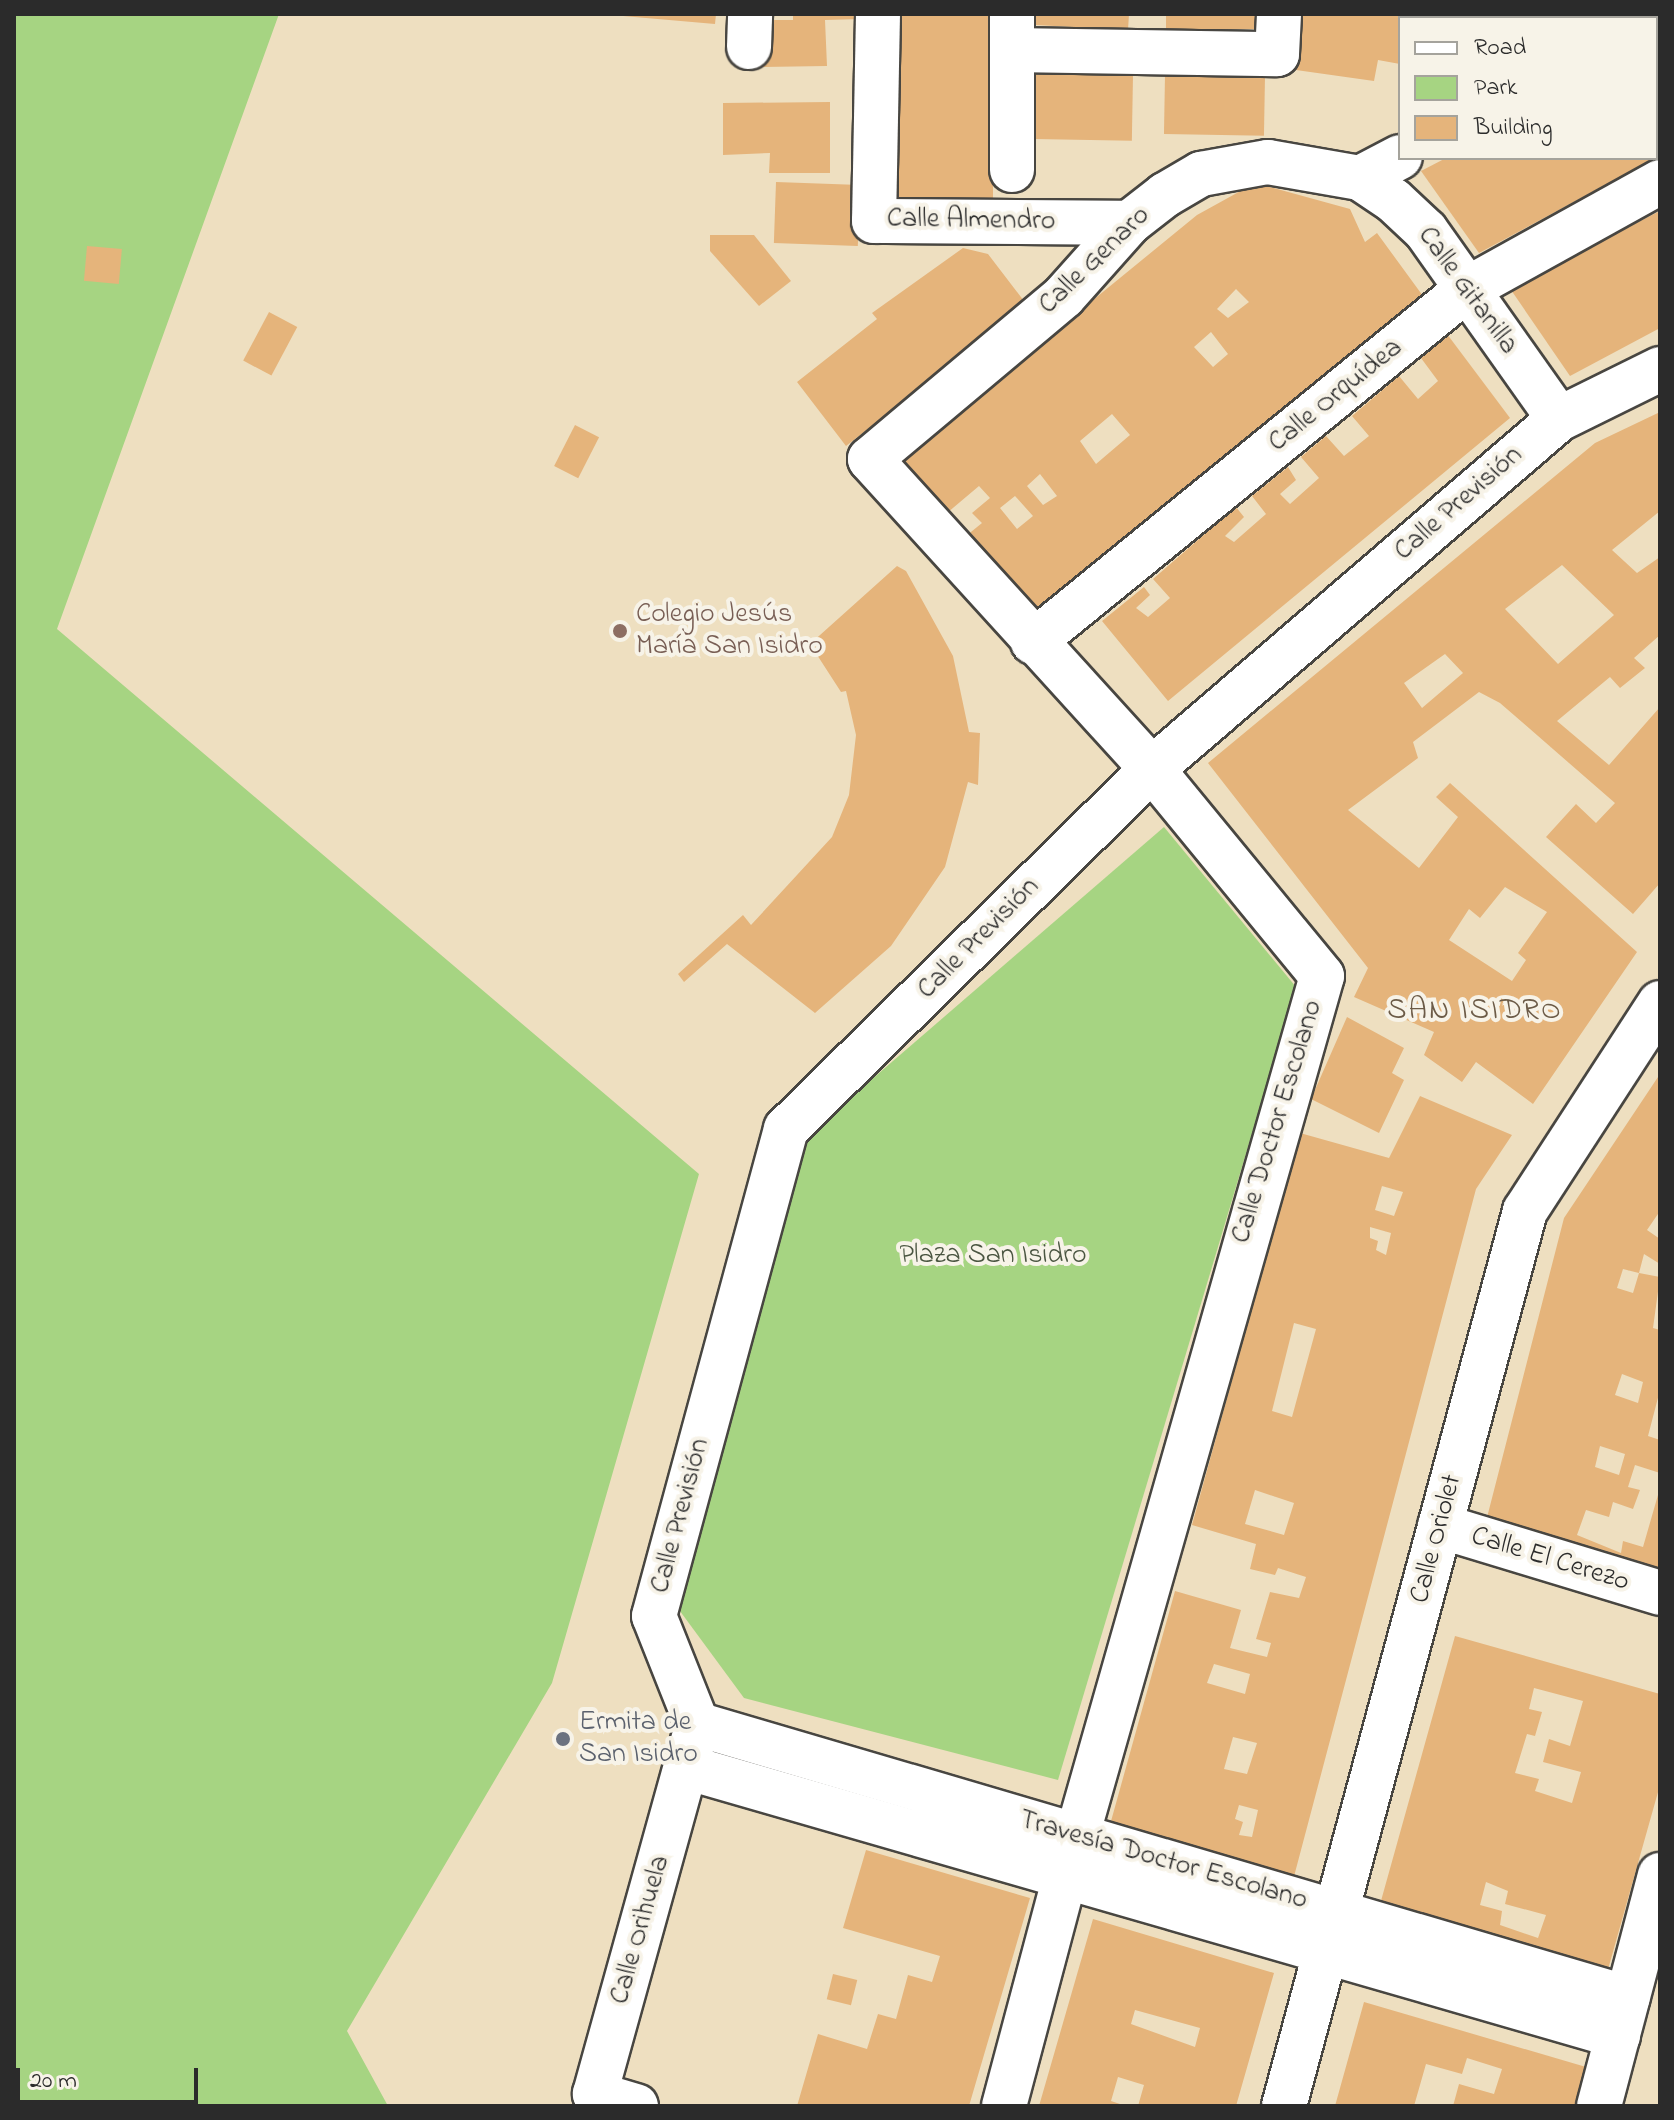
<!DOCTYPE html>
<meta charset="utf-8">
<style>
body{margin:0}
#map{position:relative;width:1674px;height:2120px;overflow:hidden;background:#eedfc0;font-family:"Indie Flower",sans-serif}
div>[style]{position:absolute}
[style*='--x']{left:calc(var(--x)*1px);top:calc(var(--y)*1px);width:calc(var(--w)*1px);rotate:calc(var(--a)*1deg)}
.green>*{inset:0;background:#a6d482}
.building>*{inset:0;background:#e5b47b;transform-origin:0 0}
.roads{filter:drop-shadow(2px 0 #484641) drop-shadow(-2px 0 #484641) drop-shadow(0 2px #484641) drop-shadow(0 -2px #484641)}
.street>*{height:44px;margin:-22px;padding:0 22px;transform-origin:22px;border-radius:22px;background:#fff}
.dots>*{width:22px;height:22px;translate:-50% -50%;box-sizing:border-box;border:4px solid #f7f3e8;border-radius:50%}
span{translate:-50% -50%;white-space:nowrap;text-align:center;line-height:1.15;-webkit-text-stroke:8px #f7f3e8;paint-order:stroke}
.street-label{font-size:28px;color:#2b2b2b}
.education-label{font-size:28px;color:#785e54}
.left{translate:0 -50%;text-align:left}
.park-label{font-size:28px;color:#4a5541}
.worship-label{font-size:28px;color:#5b616d}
.neighbourhood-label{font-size:30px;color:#6c5b47;letter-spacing:2px}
.frame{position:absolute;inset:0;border:16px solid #2b2b2b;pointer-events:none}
.legend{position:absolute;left:1398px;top:16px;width:260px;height:144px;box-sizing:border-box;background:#f7f3e8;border:2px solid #a5a39c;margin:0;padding:10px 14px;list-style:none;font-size:24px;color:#2b2b2b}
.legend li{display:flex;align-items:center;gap:16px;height:40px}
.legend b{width:40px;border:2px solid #a5a39c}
.scale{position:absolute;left:16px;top:2068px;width:182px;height:36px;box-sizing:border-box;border:4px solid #2b2b2b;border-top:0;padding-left:10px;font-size:24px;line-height:28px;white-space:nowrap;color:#2b2b2b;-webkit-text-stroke:6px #f7f3e8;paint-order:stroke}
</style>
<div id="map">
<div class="green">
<div style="clip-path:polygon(14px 14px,279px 14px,57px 629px,699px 1174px,552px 1683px,347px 2031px,388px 2106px,14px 2106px)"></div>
<div style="clip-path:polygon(1164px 827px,1296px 987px,1058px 1780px,744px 1698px,677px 1607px,805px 1137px)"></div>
</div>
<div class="building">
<div style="clip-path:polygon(600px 14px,716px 14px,715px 24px)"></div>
<div style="clip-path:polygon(793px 14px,861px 14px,861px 19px,825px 20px,827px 66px,761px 67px,760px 20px,793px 20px)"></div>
<div style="left:896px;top:14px;width:97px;height:187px"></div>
<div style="clip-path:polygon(1036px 14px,1129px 14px,1128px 30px,1036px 25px)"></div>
<div style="left:1166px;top:14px;width:98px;height:15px"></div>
<div style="clip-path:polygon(1300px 14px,1483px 14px,1400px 18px,1400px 64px,1378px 60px,1374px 81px,1296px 70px)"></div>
<div style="left:1660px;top:68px;width:87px;height:4px;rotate:90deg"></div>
<div style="left:1035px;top:74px;width:98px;height:65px;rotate:1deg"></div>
<div style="left:1165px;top:75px;width:100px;height:59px;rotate:1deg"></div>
<div style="clip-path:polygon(830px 102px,830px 173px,769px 173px,770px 153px,723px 155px,723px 103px)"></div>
<div style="clip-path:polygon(1446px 158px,1655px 158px,1479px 253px,1421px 171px)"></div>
<div style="left:776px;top:182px;width:84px;height:61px;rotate:2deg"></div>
<div style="clip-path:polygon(evenodd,1255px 183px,1350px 209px,1365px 242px,1377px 233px,1423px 296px,1033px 617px,966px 536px,982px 523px,972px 513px,990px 498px,979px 486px,947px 513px,901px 457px,1197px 215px,1255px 183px,1236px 289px,1249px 302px,1228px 318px,1217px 309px,1236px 289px,1255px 183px,1211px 332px,1228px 354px,1213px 367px,1194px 347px,1211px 332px,1255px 183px,1112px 414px,1130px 435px,1096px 464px,1080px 441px,1112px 414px,1255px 183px,1040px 474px,1057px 496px,1043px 505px,1027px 486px,1040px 474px,1255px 183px,1015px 496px,1033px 516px,1017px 529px,1000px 508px,1015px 496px)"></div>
<div style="clip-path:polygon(1660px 211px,1660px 328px,1570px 376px,1509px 287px)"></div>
<div style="clip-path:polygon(710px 235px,754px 235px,791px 281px,759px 306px,710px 251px)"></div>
<div style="left:87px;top:246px;width:35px;height:35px;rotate:5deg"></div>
<div style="clip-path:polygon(963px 248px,988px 254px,1027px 305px,846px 446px,797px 382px,877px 319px,872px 313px)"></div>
<div style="left:269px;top:312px;width:32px;height:55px;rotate:28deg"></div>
<div style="clip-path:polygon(1447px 334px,1510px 418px,1168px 701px,1102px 621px,1144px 587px,1150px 595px,1136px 608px,1148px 617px,1170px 598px,1153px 579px,1236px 507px,1244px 517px,1225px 536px,1234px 542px,1266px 514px,1252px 496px,1288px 467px,1296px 480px,1280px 494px,1290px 504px,1319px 478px,1301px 457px,1326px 436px,1344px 456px,1369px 436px,1352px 416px,1399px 376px,1418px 399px,1438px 381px,1421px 358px)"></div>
<div style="clip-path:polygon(evenodd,1660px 412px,1660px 511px,1612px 550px,1637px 573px,1660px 557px,1660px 635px,1634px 658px,1645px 668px,1620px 688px,1610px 677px,1557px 721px,1609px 765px,1660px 707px,1660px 883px,1633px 914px,1546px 837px,1576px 804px,1596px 823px,1615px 803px,1500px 703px,1479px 692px,1413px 742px,1418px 758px,1348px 810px,1419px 868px,1458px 817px,1436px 797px,1450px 783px,1637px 952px,1533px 1104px,1476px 1062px,1462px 1082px,1424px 1055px,1434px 1032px,1354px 997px,1368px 968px,1208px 763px,1595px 443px,1660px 412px,1562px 565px,1614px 615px,1558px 664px,1505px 609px,1562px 565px,1660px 412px,1445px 654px,1463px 673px,1422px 708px,1404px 683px,1445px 654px,1660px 412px,1505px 887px,1547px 912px,1518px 953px,1526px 960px,1512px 981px,1449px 940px,1469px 909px,1480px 918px,1505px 887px)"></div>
<div style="left:575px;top:425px;width:27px;height:46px;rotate:27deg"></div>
<div style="clip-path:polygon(897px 566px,906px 571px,953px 656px,969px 732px,980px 733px,978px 785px,968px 782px,945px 867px,891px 946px,815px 1013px,727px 944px,684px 982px,678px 974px,743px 915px,751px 925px,832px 837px,849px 795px,856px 735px,846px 691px,841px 692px,810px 644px)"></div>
<div style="clip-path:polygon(1347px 1017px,1404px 1048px,1392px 1073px,1404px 1080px,1379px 1133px,1311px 1099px)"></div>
<div style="clip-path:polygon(evenodd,1660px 1074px,1660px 1211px,1647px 1230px,1660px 1239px,1660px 1264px,1644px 1254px,1639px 1273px,1623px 1269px,1617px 1288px,1633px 1293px,1639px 1273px,1660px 1277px,1653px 1328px,1660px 1330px,1660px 1390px,1648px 1436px,1660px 1440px,1660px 1473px,1635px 1465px,1628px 1487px,1640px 1490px,1633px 1509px,1613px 1502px,1609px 1517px,1586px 1510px,1577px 1535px,1621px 1553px,1623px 1541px,1643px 1547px,1660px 1488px,1660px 1585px,1483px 1533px,1564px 1218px,1660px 1074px,1622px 1374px,1643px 1382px,1638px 1403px,1615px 1395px,1622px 1374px,1660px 1074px,1600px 1446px,1625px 1454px,1619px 1475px,1595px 1467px,1600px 1446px)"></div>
<div style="clip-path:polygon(evenodd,1420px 1096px,1512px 1135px,1476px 1189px,1292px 1884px,1108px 1832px,1175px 1591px,1241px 1610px,1230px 1648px,1267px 1657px,1271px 1643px,1256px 1639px,1270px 1592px,1299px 1598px,1306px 1577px,1278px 1568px,1275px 1575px,1250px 1569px,1256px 1544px,1192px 1525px,1300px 1133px,1389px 1158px,1420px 1096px,1382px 1186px,1403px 1192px,1394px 1216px,1375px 1210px,1382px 1186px,1420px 1096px,1370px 1227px,1391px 1233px,1386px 1255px,1376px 1250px,1378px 1241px,1370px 1238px,1370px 1227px,1420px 1096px,1294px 1323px,1316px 1329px,1292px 1417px,1272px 1411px,1294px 1323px,1420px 1096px,1255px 1490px,1294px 1503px,1284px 1535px,1245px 1524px,1255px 1490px,1420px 1096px,1214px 1664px,1250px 1674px,1245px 1694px,1207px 1683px,1214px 1664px,1420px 1096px,1233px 1737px,1257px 1743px,1247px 1774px,1224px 1769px,1233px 1737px,1420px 1096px,1239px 1805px,1258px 1810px,1252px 1837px,1239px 1835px,1243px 1822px,1235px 1819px,1239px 1805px)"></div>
<div style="clip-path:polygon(evenodd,1455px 1636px,1660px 1694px,1660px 1785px,1607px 1973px,1379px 1908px,1455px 1636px,1534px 1688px,1583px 1701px,1570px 1746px,1549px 1739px,1543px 1762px,1581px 1772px,1572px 1803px,1535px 1791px,1539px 1779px,1515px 1773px,1527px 1734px,1535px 1736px,1542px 1712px,1529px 1709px,1534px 1688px,1455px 1636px,1486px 1882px,1508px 1891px,1505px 1904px,1546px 1915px,1538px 1938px,1500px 1925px,1502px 1911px,1480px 1905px,1486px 1882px)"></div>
<div style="clip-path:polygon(866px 1850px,1030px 1898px,969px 2106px,797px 2106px,818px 2034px,867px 2049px,878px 2014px,896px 2019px,908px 1975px,932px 1982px,940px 1956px,843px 1928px)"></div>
<div style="clip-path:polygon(evenodd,1093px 1919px,1274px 1973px,1236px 2106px,1138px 2106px,1144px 2085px,1118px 2077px,1111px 2101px,1126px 2106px,1039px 2106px,1093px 1919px,1135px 2010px,1200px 2028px,1195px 2047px,1131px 2024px,1135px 2010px)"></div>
<div style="left:833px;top:1974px;width:25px;height:26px;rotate:14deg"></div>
<div style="clip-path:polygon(1364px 2002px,1586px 2067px,1575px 2106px,1453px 2106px,1459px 2084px,1494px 2094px,1502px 2069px,1467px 2058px,1462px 2074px,1426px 2064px,1414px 2106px,1335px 2106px)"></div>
</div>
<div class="roads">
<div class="street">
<div style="--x:878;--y:14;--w:207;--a:91.1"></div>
<div style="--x:874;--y:221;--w:255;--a:0.4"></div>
<div style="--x:1509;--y:18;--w:4;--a:-90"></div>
<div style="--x:1644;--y:18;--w:4;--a:-90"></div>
<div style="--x:749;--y:47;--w:33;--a:-88"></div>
<div style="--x:1012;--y:50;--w:265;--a:0.9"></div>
<div style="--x:1277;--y:54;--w:40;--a:-87.1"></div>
<div style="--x:1012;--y:170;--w:156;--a:-90"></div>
<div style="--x:1360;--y:178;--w:45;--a:-27.7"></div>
<div style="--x:1033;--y:642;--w:559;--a:-39.12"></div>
<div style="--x:1467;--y:289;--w:221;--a:-29"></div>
<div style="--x:1440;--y:1526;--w:230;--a:16.9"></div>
<div style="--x:697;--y:1724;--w:116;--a:-111.7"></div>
<div style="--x:654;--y:1616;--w:505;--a:-74.83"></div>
<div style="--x:786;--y:1129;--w:513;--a:-44.53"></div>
<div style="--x:1152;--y:769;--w:537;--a:-40.69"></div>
<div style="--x:1559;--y:419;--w:113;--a:-26.3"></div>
<div style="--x:697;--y:1724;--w:970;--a:16.4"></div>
<div style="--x:686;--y:1767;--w:970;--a:16.1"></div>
<div style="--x:1077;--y:1836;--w:894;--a:-74.1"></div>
<div style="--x:1322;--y:976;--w:268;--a:-129.4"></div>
<div style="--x:1152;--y:769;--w:419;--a:-132.3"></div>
<div style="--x:870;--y:459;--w:253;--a:-40"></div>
<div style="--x:1064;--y:296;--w:98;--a:-48.3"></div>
<div style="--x:1129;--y:223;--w:46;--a:-37.9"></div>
<div style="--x:1165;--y:195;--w:42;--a:-30.3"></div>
<div style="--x:1201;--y:174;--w:68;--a:-10.2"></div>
<div style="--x:1268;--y:162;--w:93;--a:9.9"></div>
<div style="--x:1360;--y:178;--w:40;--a:34"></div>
<div style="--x:1393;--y:200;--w:45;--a:43.2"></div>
<div style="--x:1426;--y:231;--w:230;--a:54.7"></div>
<div style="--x:636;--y:2106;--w:43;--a:-163.7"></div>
<div style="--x:595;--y:2094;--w:370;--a:-74.5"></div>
<div style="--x:1004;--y:2106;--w:237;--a:-75.1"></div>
<div style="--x:1284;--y:2106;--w:927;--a:-74.93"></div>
<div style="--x:1525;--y:1211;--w:248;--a:-57"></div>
<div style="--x:1599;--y:2106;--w:239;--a:-75.2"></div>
</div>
</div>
<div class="dots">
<div style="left:620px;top:631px;background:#8d6e63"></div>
<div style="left:563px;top:1739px;background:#6b7280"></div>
</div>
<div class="street-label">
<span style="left:971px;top:221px;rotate:1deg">Calle Almendro</span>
<span style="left:1095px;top:261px;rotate:-44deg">Calle Genaro</span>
<span style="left:1467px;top:291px;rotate:54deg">Calle Gitanilla</span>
<span style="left:1336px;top:396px;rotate:-39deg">Calle Orquídea</span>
<span style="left:1459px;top:504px;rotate:-41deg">Calle Previsión</span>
<span style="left:979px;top:939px;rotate:-45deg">Calle Previsión</span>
<span style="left:1278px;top:1122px;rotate:-73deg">Calle Doctor Escolano</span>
<span style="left:681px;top:1516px;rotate:-75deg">Calle Previsión</span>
<span style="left:1437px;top:1539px;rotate:-75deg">Calle Oriolet</span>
<span style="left:1550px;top:1560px;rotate:17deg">Calle El Cerezo</span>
<span style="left:1163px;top:1861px;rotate:16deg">Travesía Doctor Escolano</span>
<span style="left:641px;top:1930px;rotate:-74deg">Calle Orihuela</span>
</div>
<div class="education-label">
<span class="left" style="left:636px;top:631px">Colegio Jesús<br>María San Isidro</span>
</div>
<div class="park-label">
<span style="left:993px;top:1256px">Plaza San Isidro</span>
</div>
<div class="worship-label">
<span class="left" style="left:579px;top:1739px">Ermita de<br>San Isidro</span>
</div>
<div class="neighbourhood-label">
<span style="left:1475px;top:1011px">SAN ISIDRO</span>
</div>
<div class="frame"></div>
<ul class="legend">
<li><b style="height:10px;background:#fff"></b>Road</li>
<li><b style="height:22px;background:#a6d482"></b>Park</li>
<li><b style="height:22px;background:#e5b47b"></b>Building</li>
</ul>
<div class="scale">20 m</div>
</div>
